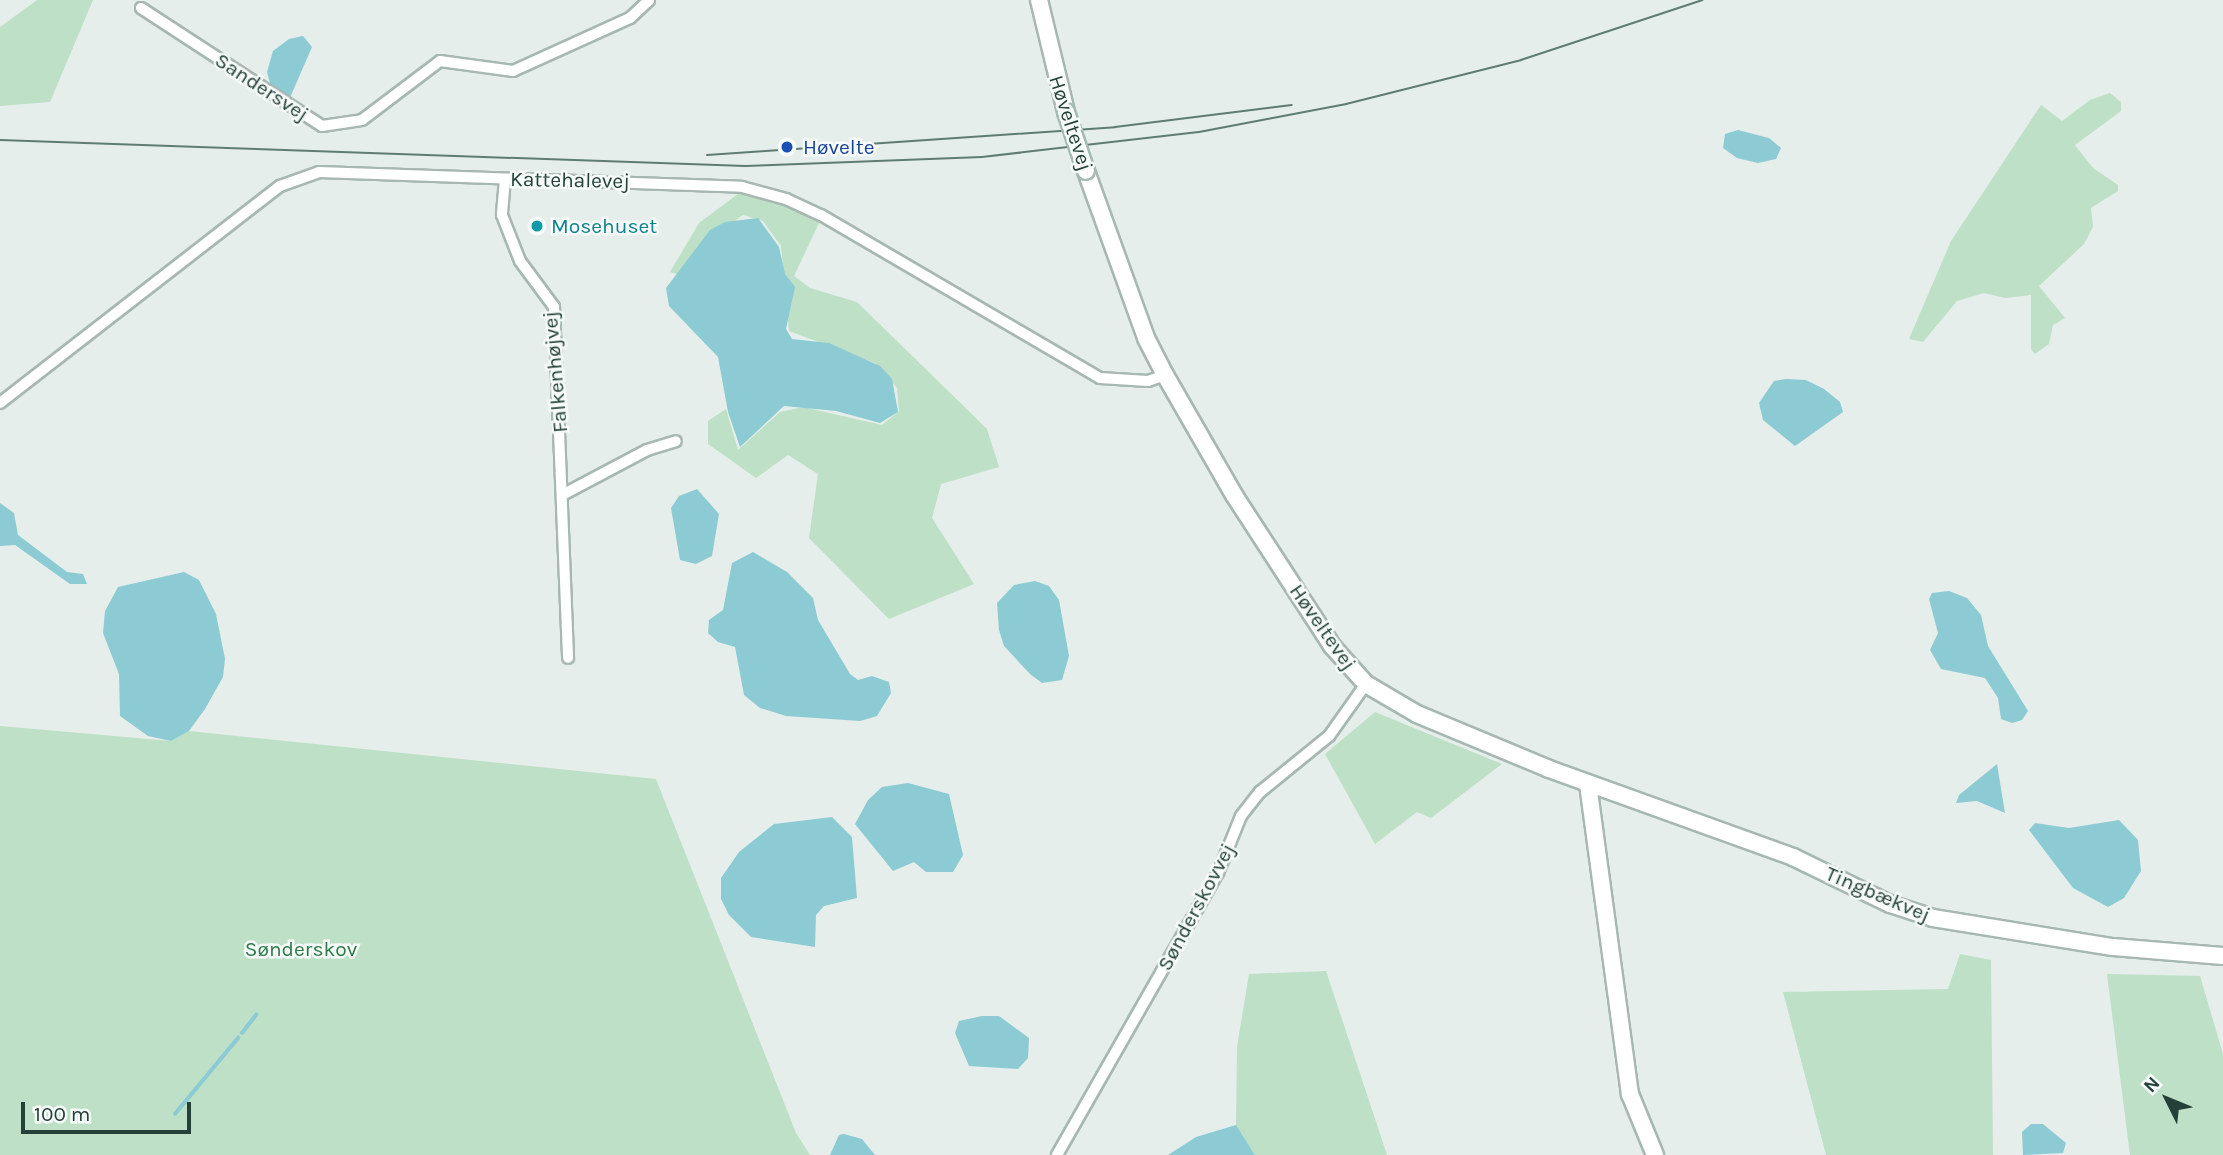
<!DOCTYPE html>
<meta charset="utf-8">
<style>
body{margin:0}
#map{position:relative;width:2223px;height:1155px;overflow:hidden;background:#e5eeea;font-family:Karla,sans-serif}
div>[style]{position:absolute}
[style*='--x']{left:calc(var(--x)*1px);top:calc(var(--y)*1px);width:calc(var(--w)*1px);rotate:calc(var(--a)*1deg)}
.green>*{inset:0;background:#bde0c6}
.water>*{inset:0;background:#8ccbd4}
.stream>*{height:3.5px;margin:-1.75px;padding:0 1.75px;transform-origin:1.75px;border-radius:1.75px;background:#8ccbd4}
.roads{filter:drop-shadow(2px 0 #a7b7b1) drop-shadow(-2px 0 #a7b7b1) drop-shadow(0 2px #a7b7b1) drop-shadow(0 -2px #a7b7b1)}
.street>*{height:10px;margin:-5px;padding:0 5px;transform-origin:5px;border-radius:5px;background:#fff}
.secondary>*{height:16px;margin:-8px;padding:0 8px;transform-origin:8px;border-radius:8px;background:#fff}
.tram>*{height:2px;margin:-1px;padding:0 1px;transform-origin:1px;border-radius:1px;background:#5e7c73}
.bridges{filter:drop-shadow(2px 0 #a3bbb2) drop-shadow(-2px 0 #a3bbb2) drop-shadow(0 2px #a3bbb2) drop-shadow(0 -2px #a3bbb2)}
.secondary-bridge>*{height:16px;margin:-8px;padding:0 8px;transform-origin:8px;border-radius:8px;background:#fff}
.dots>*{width:19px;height:19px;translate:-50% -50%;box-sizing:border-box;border:4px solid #f6faf8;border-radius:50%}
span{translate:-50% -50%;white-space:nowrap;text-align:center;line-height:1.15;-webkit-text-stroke:5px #f6faf8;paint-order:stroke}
.street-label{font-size:21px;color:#234138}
.transit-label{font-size:21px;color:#164399}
.left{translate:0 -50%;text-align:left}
.culture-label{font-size:21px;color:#0d838f}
.park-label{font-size:21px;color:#2c7a48}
.north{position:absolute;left:2132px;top:1064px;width:70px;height:70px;-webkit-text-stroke:5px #f6faf8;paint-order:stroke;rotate:313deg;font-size:19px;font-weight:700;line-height:28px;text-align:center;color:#234138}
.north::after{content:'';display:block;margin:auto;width:24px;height:32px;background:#234138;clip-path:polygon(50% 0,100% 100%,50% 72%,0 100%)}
.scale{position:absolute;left:21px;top:1102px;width:170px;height:32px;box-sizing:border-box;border:4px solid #234138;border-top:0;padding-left:9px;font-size:21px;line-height:24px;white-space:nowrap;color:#234138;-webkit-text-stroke:5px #f6faf8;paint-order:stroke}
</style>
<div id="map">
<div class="green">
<div style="clip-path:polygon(37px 0,93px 0,50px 102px,0 106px,0 27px)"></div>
<div style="clip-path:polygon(2110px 93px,2121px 102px,2121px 111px,2075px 145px,2093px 168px,2118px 185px,2118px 191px,2091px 208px,2093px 227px,2084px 244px,2039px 286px,2065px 318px,2053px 325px,2049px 344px,2035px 354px,2031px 349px,2031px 295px,2005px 298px,1984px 293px,1957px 301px,1923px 342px,1909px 339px,1951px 241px,2041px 105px,2062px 121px,2090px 100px)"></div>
<div style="clip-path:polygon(750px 185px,820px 221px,794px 276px,810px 288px,857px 302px,987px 429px,999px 467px,941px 484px,932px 518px,974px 584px,889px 619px,809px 538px,818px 474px,788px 455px,756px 478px,708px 444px,708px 421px,726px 409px,738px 450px,780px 412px,803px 407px,882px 425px,899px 411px,897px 388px,875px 363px,789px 331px,781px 246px,763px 221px,743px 215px,696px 248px,684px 276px,670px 272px,699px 223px)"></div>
<div style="clip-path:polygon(1375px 712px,1502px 764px,1431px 818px,1417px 812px,1375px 844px,1325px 754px)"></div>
<div style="clip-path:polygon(0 726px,171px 741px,189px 731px,656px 779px,796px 1133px,810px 1155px,0 1155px)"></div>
<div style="clip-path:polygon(1960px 954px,1991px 960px,1993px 1155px,1826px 1155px,1783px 992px,1948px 989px)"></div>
<div style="clip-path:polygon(1326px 971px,1387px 1155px,1255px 1155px,1236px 1125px,1237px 1047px,1249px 974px)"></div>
<div style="clip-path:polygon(2107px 974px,2200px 976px,2223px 1054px,2223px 1155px,2130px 1155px)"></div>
</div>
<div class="water">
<div style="clip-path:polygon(303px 36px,312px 47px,289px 100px,272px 91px,267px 72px,273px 51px,289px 39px)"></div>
<div style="clip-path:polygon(1738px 130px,1769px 138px,1781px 148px,1776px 159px,1758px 163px,1737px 158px,1723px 148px,1725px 134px)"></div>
<div style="clip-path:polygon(758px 218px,779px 247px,785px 274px,795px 287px,786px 329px,792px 339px,829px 343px,880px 366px,892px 379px,898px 412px,880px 423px,836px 411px,784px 406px,740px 447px,728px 412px,718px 357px,669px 306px,666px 288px,710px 230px,725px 222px)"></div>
<div style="clip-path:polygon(1786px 379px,1806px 380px,1824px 389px,1840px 402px,1843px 412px,1795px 446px,1763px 420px,1759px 403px,1774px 381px)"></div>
<div style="clip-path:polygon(697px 489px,719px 514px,712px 556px,696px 564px,680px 560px,671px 508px,679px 496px)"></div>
<div style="clip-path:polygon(0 503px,14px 513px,18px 535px,67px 572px,83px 574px,87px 584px,70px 584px,15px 545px,0 546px)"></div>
<div style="clip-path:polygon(753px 552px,787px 572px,813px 598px,818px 620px,850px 674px,858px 680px,872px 676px,889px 682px,891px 693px,877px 716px,860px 721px,786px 716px,760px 708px,744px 695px,735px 647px,718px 642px,708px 633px,709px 620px,723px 610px,732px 563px)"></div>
<div style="clip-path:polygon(184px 572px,199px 580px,216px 614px,225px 659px,223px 677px,205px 709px,189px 731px,171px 741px,148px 736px,120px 716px,119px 674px,103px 633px,105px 611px,118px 587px)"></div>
<div style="clip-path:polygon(1035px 581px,1049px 586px,1059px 600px,1069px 656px,1062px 680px,1042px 683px,1030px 674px,1004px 646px,999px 630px,997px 603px,1014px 585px)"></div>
<div style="clip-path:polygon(1949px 591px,1967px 598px,1981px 615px,1988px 646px,2028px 711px,2022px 720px,2012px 723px,2001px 719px,1998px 698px,1985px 678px,1941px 669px,1930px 650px,1938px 633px,1929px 599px,1932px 593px)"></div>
<div style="clip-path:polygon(1997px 764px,2005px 813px,1977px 801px,1956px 803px,1959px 795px)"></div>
<div style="clip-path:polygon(908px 783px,949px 794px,963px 855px,953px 872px,926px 872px,914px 862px,893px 871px,855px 824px,868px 800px,882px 787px)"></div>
<div style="clip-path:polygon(832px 817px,852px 837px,857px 898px,824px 906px,816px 915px,815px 947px,751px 937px,729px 915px,721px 899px,721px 878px,739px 852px,774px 824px)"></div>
<div style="clip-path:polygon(2119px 820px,2138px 840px,2141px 871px,2124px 898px,2108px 907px,2073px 888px,2029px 830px,2035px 823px,2069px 828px)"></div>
<div style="clip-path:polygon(982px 1016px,999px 1016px,1029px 1038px,1028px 1058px,1018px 1069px,969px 1066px,955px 1033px,959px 1021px)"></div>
<div style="clip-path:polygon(2031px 1124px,2043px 1124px,2066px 1143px,2063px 1153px,2023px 1155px,2022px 1132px)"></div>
<div style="clip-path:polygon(1236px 1125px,1255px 1155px,1168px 1155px,1196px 1137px)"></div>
<div style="clip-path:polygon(844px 1134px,862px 1139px,875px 1155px,830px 1155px,839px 1135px)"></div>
</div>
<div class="stream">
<div style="--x:242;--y:1033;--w:23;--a:-52"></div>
<div style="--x:175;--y:1114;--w:99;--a:-50.3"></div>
</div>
<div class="roads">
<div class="street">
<div style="--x:141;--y:8;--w:216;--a:33.1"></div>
<div style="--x:322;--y:126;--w:40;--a:-8.5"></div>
<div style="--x:362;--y:120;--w:98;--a:-37.1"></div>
<div style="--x:440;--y:61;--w:74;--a:7.8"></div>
<div style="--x:513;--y:71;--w:128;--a:-24.4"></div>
<div style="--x:630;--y:18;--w:26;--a:-43"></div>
<div style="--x:505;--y:179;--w:36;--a:95"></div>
<div style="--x:502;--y:215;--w:49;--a:68.6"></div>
<div style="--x:520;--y:261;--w:57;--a:53.5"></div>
<div style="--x:554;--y:307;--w:351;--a:87.7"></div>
<div style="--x:0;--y:403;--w:354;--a:-37.8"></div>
<div style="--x:280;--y:186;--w:41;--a:-19.7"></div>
<div style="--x:319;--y:172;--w:423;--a:2"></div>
<div style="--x:742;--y:187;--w:46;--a:15.3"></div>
<div style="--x:786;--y:199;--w:38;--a:25"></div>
<div style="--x:821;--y:215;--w:323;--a:30.3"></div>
<div style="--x:1100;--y:378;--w:48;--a:3.6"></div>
<div style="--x:1148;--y:381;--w:18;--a:-19"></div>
<div style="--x:564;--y:494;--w:94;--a:-27.9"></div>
<div style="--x:647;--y:450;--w:30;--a:-17"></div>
<div style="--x:1057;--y:1155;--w:325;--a:-60.3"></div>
<div style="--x:1218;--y:873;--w:61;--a:-68"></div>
<div style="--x:1241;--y:816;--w:31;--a:-52"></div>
<div style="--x:1260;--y:792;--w:89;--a:-39.1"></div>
<div style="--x:1329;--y:736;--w:64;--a:-54.6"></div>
</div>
<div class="secondary">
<div style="--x:1039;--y:0;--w:115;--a:76.4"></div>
<div style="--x:1086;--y:171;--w:177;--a:70.2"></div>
<div style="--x:1146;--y:338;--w:42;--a:62.8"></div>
<div style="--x:1165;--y:375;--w:138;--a:60.1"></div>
<div style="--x:1234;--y:495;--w:180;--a:57"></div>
<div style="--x:1332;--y:646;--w:51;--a:48.2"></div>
<div style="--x:1366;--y:684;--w:59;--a:30.5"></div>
<div style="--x:1417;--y:714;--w:143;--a:22.6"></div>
<div style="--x:1549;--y:769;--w:259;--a:19.8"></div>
<div style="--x:1793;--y:857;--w:108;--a:25.9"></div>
<div style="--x:1890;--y:904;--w:45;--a:18"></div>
<div style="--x:1933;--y:918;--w:182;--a:9.2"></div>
<div style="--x:2113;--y:947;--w:110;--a:4.7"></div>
<div style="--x:1588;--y:784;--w:313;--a:82.3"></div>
<div style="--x:1630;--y:1094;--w:66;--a:67.7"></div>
</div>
</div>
<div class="tram">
<div style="--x:0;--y:140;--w:746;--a:2"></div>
<div style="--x:746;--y:166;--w:236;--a:-2.2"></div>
<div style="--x:982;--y:157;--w:218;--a:-6.6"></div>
<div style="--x:1199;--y:132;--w:150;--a:-10.8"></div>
<div style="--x:1346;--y:104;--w:180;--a:-14.1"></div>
<div style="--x:1521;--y:60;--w:191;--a:-18.3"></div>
<div style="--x:707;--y:155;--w:409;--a:-3.9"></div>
<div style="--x:1115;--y:127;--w:178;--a:-7.1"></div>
</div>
<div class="bridges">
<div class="secondary-bridge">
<div style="--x:1066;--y:112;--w:62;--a:71.3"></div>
</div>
</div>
<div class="dots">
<div style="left:787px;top:147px;background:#1a4fb4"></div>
<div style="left:537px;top:226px;background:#0f9aa8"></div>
</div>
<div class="street-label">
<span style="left:262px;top:87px;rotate:33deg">Sandersvej</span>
<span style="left:1071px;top:123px;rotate:72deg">Høveltevej</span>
<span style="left:570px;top:180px;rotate:1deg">Kattehalevej</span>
<span style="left:555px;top:372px;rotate:-95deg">Falkenhøjvej</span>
<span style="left:1323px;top:627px;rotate:55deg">Høveltevej</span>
<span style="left:1878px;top:894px;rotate:23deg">Tingbækvej</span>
<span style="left:1196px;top:907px;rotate:-62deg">Sønderskovvej</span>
</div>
<div class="transit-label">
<span class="left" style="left:803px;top:147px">Høvelte</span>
</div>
<div class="culture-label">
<span class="left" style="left:551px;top:226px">Mosehuset</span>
</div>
<div class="park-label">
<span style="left:301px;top:949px">Sønderskov</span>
</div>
<div class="north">N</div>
<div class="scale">100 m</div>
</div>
